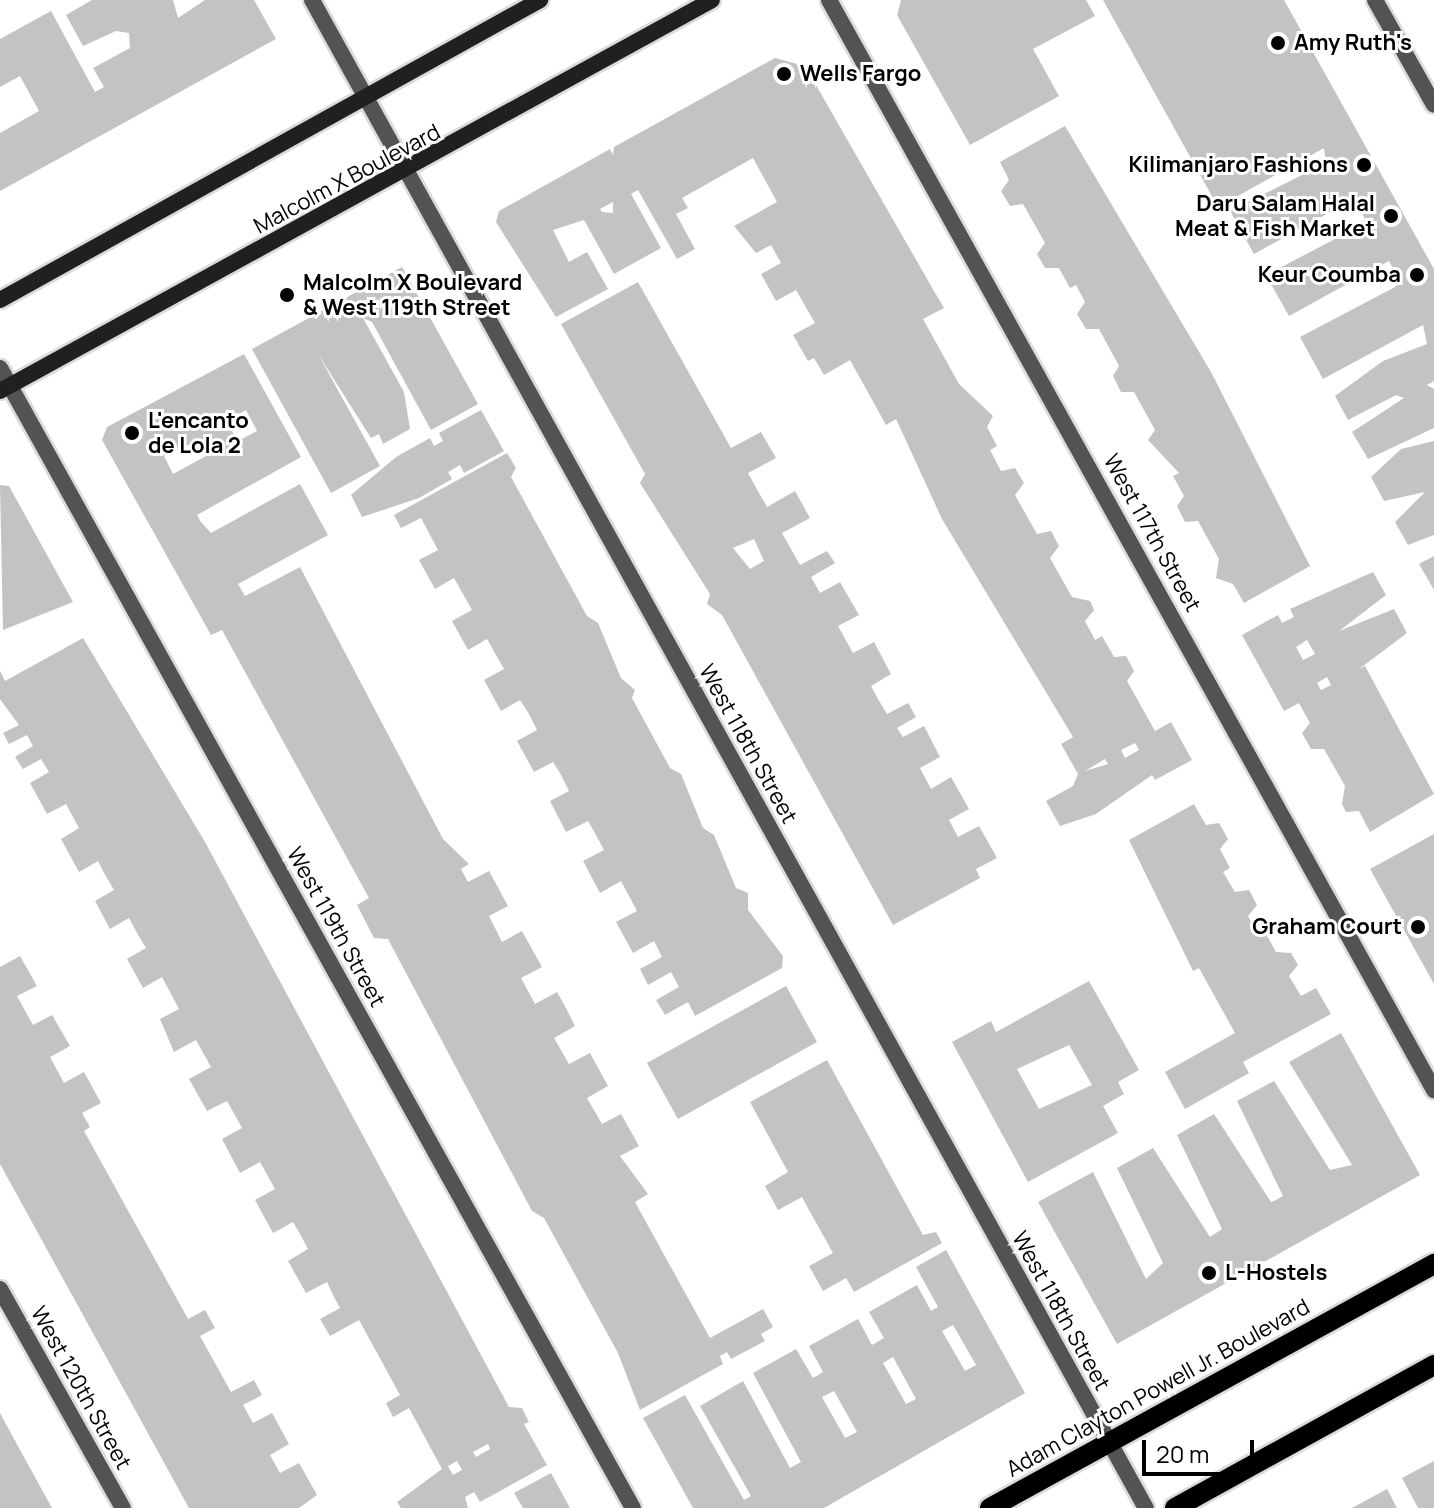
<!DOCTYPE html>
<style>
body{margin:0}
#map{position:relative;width:1434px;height:1508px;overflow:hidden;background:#fff;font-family:Manrope,sans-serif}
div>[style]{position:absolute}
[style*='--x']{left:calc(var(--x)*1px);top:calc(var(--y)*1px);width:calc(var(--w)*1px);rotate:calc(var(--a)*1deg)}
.building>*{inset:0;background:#c3c3c3;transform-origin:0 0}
.roads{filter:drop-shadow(2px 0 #dbdbdb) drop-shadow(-2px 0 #dbdbdb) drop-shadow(0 2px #dbdbdb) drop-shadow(0 -2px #dbdbdb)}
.minor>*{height:16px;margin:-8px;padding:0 8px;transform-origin:8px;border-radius:8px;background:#535353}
.tertiary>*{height:16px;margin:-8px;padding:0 8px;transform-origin:8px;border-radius:8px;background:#535353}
.secondary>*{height:16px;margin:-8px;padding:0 8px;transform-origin:8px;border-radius:8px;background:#202020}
.primary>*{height:20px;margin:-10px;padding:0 10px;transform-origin:10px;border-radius:10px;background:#000}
.dots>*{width:22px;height:22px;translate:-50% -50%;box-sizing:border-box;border:4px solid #fff;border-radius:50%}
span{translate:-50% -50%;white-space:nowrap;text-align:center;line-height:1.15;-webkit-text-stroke:6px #fff;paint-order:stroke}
.poi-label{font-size:22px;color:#000;font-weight:700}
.left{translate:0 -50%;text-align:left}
.right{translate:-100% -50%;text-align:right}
.street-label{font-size:22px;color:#000}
.scale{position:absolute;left:1142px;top:1440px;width:112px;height:36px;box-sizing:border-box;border:4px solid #000;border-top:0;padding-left:10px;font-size:24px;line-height:28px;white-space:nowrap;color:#000;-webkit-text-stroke:6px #fff;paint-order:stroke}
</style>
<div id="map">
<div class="building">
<div style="clip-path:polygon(92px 0,173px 0,178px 18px,205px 0,254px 0,276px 39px,0 191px,0 133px,39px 111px,20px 76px,0 87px,0 39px,51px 11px,95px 92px,104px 87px,93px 68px,130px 48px,129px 33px,116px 31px,83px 46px,66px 15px)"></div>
<div style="clip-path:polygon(901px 0,1086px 0,1095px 16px,1033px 49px,1059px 96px,970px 145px,897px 15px)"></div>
<div style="clip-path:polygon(1103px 0,1284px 0,1434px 269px,1434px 381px,1427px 385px,1434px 389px,1434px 428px,1368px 459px,1352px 432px,1404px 398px,1396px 395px,1348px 420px,1335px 396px,1383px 361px,1427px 344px,1423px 325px,1323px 379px,1300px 337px,1395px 287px,1400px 282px,1389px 261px,1289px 316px,1266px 275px,1360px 226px,1365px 219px,1354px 199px,1254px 254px,1230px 211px,1326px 163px,1324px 148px,1218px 207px)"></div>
<div style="clip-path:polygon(evenodd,775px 58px,805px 66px,934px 291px,944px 308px,923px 319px,959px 384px,993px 416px,987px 427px,997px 446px,990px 450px,1001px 471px,1015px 468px,1024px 483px,1015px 495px,1037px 534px,1051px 531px,1059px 546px,1050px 558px,1072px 597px,1090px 601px,1094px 610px,1085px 621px,1095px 640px,1102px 636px,1114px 657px,1126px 656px,1134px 671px,1127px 681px,1155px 731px,1171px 722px,1192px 760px,1155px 780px,1152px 775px,1096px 814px,1060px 826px,1046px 801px,1073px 786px,1078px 774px,1061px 744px,1073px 737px,942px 519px,896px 419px,886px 425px,850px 360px,824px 375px,814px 358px,808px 361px,793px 335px,815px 323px,796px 290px,776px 301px,761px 274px,781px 263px,771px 245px,756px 253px,734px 226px,777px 202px,753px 158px,682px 198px,688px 208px,676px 214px,695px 249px,677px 259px,638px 190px,631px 194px,661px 248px,614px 274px,584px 220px,553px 230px,569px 262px,587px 252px,608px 289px,556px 317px,496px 222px,499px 211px,610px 149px,613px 155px,614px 147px,775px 58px,613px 202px,613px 213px,602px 212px,600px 209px,613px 202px,775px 58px,1135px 743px,1139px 750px,1125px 758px,1121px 750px,1135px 743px,775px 58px,1105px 759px,1108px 764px,1085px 771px,1105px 759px)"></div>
<div style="clip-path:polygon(1065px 126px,1211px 372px,1310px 566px,1244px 603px,1233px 584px,1216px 578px,1219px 559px,1198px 521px,1185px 522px,1177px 506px,1184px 496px,1173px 476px,1179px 473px,1148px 440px,1155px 430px,1134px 392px,1121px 392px,1113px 376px,1119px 366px,1099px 329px,1086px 329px,1077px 314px,1085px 302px,1076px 285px,1070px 288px,1059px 268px,1045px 268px,1037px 254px,1045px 243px,1023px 204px,1010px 206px,1001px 191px,1009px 180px,1000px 162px)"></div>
<div style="clip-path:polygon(402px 267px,478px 404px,431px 430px,372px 322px,363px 318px,404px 392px,410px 429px,383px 444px,379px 434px,371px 438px,318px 354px,380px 466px,331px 493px,252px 349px)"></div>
<div style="clip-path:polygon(evenodd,638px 282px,731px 448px,761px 432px,776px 458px,748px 473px,767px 507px,795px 491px,810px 518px,782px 533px,800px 565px,827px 551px,835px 563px,811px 577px,820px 593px,840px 582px,859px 615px,838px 626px,853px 653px,874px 642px,891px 674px,871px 686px,878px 699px,887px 714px,908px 703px,916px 717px,897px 728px,903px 737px,924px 726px,940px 757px,920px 768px,931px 789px,951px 777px,969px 809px,949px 820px,958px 837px,979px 826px,997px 858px,976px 869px,980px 878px,893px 925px,722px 615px,707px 604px,710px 594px,640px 483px,645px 474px,561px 324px,638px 282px,754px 539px,764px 561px,750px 569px,733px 548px,754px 539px)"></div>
<div style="clip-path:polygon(evenodd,244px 354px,301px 457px,197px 515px,201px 522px,211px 533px,300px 484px,328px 535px,238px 584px,245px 596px,300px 567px,443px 839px,469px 864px,461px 869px,468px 882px,489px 871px,508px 906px,489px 916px,502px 942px,522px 931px,542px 967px,521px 978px,535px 1004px,557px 992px,566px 1008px,575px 1026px,554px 1038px,569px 1064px,590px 1053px,608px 1086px,587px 1098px,602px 1124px,621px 1114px,639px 1146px,620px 1156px,648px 1194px,635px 1202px,710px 1338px,763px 1309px,773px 1327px,761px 1334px,765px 1341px,731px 1359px,727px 1352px,720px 1356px,723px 1364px,640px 1410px,618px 1353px,544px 1218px,532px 1211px,388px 939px,374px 938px,357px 905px,369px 898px,222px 630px,211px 635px,102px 440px,107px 427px,244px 354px,246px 410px,257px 431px,238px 441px,226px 421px,246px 410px,244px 354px,197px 441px,206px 456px,173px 474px,164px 456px,197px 441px)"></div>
<div style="clip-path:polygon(481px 410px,504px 451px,464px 473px,460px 465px,448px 472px,452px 479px,419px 498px,362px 517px,351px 495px,396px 457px,430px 438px,434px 446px,443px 441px,439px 433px)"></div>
<div style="clip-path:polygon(1434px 441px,1434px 535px,1408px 545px,1395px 522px,1425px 492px,1384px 501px,1371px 477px,1401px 449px)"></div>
<div style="clip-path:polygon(507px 453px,516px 468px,511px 477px,587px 616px,598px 623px,621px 678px,635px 690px,632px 698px,670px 768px,681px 774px,703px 828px,714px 835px,736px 888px,748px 893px,748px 910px,783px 956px,782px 968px,695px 1016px,688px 1002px,665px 1015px,656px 1000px,679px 987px,671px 972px,648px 985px,640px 969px,662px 957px,654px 941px,633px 953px,616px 922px,637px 911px,621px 881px,600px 893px,583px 861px,604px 850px,596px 835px,588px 821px,566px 832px,550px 801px,569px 791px,561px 775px,553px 762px,534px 772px,517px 741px,537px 730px,529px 714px,520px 700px,501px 711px,484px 680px,504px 669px,487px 639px,468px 650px,452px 621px,472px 610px,454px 578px,435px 589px,419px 560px,438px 550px,421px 518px,401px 528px,394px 515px)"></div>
<div style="clip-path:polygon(0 485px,9px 486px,73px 602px,3px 630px)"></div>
<div style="clip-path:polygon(1434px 556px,1434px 590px,1419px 564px)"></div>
<div style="clip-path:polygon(evenodd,1373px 572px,1386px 595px,1339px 631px,1394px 609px,1407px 633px,1359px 669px,1365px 666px,1434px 794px,1370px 832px,1359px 811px,1346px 812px,1342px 804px,1345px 786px,1324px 749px,1311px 749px,1302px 733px,1310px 723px,1299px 703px,1284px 711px,1242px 635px,1278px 615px,1282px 623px,1294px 617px,1290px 609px,1373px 572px,1307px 640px,1315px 654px,1303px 660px,1296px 647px,1307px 640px,1373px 572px,1327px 677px,1331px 685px,1321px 690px,1317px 683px,1327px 677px)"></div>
<div style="clip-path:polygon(evenodd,83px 638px,205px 842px,509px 1407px,522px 1408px,529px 1422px,524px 1424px,547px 1465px,480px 1502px,474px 1492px,465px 1497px,468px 1508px,401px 1508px,397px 1502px,442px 1469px,409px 1408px,393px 1417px,386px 1403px,400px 1395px,359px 1320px,330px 1336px,320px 1319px,340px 1308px,333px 1295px,327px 1282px,306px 1293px,288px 1261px,308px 1249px,300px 1234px,293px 1222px,273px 1233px,255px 1200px,275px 1189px,260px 1162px,240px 1173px,222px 1139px,242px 1128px,227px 1101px,207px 1111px,189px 1079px,211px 1067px,196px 1040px,174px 1052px,160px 1019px,179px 1009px,170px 992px,162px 977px,143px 988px,127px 959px,146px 948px,137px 933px,129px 918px,110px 929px,95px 901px,114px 890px,104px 873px,98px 861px,79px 872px,61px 839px,79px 828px,73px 817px,66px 804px,47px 814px,30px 783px,49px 772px,41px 759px,23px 769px,15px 757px,33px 746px,27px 735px,9px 744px,3px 733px,19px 725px,0 699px,0 671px,5px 681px,83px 638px,488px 1444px,490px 1449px,476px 1457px,473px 1452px,488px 1444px,83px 638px,457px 1461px,462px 1470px,453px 1475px,448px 1466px,457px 1461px)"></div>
<div style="clip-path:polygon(1194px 804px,1206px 825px,1219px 823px,1228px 839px,1220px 849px,1230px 868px,1223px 872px,1235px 892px,1249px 890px,1257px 905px,1248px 916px,1258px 935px,1265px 932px,1276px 952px,1291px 953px,1298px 965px,1289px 976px,1301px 996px,1316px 988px,1331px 1014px,1243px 1062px,1249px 1073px,1185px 1109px,1165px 1072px,1235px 1033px,1199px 968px,1193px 971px,1129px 840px)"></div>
<div style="clip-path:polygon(1434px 834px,1434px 984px,1370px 869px)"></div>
<div style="clip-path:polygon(20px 956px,37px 986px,17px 996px,33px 1025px,52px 1015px,70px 1046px,50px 1057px,64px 1083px,84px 1072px,101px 1103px,82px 1113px,90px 1127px,84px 1131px,188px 1319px,205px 1310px,215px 1328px,200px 1336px,231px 1392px,254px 1380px,262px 1395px,243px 1405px,253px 1423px,272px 1413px,289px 1444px,270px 1455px,280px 1473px,299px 1463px,317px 1495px,299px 1508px,189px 1508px,0 1164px,0 967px)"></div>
<div style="clip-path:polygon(evenodd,1089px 981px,1139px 1070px,1118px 1082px,1124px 1094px,1103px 1106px,1118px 1133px,1028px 1182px,952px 1042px,991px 1021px,996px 1032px,1089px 981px,1069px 1045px,1092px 1085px,1039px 1109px,1017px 1069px,1069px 1045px)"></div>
<div style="left:786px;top:986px;width:64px;height:159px;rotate:61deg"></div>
<div style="clip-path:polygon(1341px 1033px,1420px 1175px,1117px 1344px,1038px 1202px,1093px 1172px,1146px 1279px,1163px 1263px,1117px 1168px,1153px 1148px,1210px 1237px,1222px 1229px,1177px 1135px,1214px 1114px,1271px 1202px,1276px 1200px,1283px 1196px,1237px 1101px,1274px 1081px,1330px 1170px,1352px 1165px,1289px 1062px)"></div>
<div style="clip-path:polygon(827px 1060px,923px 1235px,936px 1232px,942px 1243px,854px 1292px,846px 1278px,823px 1291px,809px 1266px,833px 1253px,809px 1210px,802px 1197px,778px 1210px,765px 1186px,788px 1172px,750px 1102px)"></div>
<div style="clip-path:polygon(evenodd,946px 1250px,1025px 1393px,824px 1508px,693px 1508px,643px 1418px,685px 1395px,744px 1500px,751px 1496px,700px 1406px,743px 1381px,790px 1468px,801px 1462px,753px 1373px,796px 1349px,813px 1378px,823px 1372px,809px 1346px,858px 1319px,872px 1345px,884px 1338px,869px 1312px,917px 1285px,931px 1311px,938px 1307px,916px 1267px,946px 1250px,953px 1325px,976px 1365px,965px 1371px,942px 1331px,953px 1325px,946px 1250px,893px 1357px,916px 1399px,906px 1404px,883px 1363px,893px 1357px,946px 1250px,834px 1391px,857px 1432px,845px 1438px,822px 1397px,834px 1391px)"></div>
<div style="clip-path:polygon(0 1413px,19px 1448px,52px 1508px,0 1508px)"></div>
<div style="clip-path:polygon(1434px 1461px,1434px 1508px,1418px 1508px,1402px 1478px)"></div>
<div style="clip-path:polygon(551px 1473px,570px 1508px,523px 1508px,514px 1493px)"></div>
<div style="clip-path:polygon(1387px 1489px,1397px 1508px,1352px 1508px)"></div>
</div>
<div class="roads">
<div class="minor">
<div style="--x:312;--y:0;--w:1723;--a:61.06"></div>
<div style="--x:829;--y:0;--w:1247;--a:60.97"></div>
<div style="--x:0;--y:368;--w:1304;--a:60.96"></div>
<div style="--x:0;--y:1289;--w:251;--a:60.7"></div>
</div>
<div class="tertiary">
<div style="--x:1375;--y:0;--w:120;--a:60.7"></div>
</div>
<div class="secondary">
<div style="--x:0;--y:300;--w:618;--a:-29.05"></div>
<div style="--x:0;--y:391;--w:812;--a:-28.77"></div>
</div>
<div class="primary">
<div style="--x:990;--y:1508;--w:507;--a:-28.79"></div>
<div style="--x:1175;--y:1508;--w:296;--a:-28.9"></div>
</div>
</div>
<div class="dots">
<div style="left:1278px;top:43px;background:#000"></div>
<div style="left:784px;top:74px;background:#000"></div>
<div style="left:1364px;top:165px;background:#000"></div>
<div style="left:1391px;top:216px;background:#000"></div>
<div style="left:1417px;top:275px;background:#000"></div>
<div style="left:287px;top:295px;background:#000"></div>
<div style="left:132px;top:433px;background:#000"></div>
<div style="left:1418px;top:927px;background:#000"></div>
<div style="left:1209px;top:1273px;background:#000"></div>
</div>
<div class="poi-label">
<span class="left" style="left:1294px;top:43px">Amy Ruth's</span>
<span class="left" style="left:800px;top:74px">Wells Fargo</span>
<span class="right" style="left:1348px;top:165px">Kilimanjaro Fashions</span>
<span class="right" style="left:1375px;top:216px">Daru Salam Halal<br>Meat &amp; Fish Market</span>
<span class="right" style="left:1401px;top:275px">Keur Coumba</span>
<span class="left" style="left:303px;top:295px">Malcolm X Boulevard<br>&amp; West 119th Street</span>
<span class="left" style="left:148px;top:433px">L'encanto<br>de Lola 2</span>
<span class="right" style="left:1402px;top:927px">Graham Court</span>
<span class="left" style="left:1225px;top:1273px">L-Hostels</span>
</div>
<div class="street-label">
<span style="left:347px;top:179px;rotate:-28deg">Malcolm X Boulevard</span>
<span style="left:1152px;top:533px;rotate:61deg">West 117th Street</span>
<span style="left:748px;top:744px;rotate:61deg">West 118th Street</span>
<span style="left:336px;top:927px;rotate:61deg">West 119th Street</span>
<span style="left:1061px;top:1311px;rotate:61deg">West 118th Street</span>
<span style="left:81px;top:1388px;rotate:61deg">West 120th Street</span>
<span style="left:1158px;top:1388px;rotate:-29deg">Adam Clayton Powell Jr. Boulevard</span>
</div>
<div class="scale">20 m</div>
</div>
